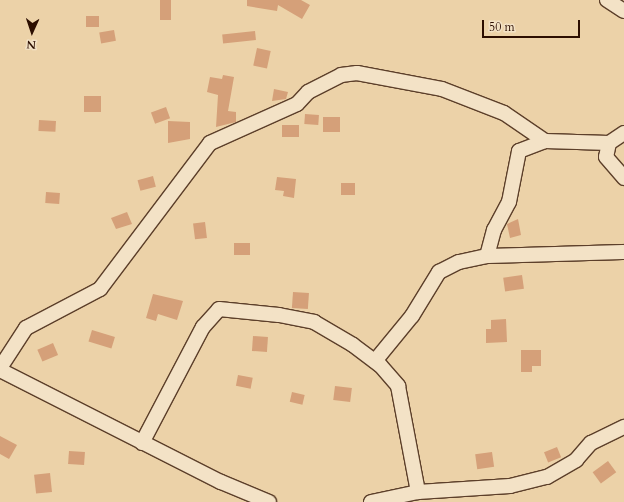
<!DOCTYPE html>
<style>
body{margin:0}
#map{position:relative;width:624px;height:502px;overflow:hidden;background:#ecd2a8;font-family:Cardo,serif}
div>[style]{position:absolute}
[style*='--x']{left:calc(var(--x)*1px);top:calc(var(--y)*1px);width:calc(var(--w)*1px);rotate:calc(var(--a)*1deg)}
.building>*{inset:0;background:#d5a079;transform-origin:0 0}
.roads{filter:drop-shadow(1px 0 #5c3f2a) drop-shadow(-1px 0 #5c3f2a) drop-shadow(0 1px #5c3f2a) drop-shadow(0 -1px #5c3f2a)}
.minor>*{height:14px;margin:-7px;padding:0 7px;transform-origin:7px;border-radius:7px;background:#f3e2c6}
span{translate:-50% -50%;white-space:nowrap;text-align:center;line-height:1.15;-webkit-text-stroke:3px #f3e2c6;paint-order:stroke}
.north{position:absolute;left:12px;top:12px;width:40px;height:40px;-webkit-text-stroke:3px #f3e2c6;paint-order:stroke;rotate:183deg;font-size:11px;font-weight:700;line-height:16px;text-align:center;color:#2c0e00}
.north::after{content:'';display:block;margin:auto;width:14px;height:18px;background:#2c0e00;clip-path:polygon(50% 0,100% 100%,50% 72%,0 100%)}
.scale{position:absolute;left:482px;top:20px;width:98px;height:18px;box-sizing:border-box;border:2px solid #2c0e00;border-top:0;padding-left:5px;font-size:12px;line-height:14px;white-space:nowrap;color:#2c0e00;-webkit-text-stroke:3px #f3e2c6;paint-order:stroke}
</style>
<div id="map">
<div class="building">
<div style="left:160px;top:0;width:11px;height:20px"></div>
<div style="clip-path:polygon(247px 0,301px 0,310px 5px,302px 19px,278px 5px,277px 11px,247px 6px)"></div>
<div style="left:86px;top:16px;width:13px;height:11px"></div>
<div style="left:114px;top:30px;width:11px;height:15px;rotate:80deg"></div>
<div style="left:255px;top:31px;width:9px;height:33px;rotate:84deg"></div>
<div style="left:257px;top:48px;width:14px;height:18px;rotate:12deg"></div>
<div style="clip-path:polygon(223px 75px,234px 77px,228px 111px,236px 112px,236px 122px,216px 127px,218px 95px,207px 92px,210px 77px,222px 79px)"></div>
<div style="clip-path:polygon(274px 89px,288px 92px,286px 99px,272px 101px)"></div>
<div style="left:84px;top:96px;width:17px;height:16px"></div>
<div style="left:166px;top:107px;width:12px;height:16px;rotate:70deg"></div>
<div style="left:305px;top:114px;width:14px;height:10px;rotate:4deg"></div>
<div style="left:323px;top:117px;width:17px;height:15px"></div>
<div style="left:39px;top:120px;width:17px;height:11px;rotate:3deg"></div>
<div style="clip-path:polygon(168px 121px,190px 122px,190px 139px,168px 143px)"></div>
<div style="left:282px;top:125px;width:17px;height:12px"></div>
<div style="left:153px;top:176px;width:11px;height:16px;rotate:75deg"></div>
<div style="clip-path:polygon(277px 177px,296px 179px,294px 198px,283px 196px,284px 191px,275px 190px)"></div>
<div style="left:341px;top:183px;width:14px;height:12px"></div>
<div style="left:46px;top:192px;width:14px;height:11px;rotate:4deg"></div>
<div style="clip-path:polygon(127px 212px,132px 224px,116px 229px,111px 218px)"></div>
<div style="clip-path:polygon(518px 219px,521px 235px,510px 238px,507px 224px)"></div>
<div style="left:205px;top:222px;width:16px;height:12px;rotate:83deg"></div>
<div style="left:234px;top:243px;width:16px;height:12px"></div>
<div style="left:522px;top:275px;width:14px;height:19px;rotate:82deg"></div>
<div style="left:293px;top:292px;width:16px;height:16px;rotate:4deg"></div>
<div style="clip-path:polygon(153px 294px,183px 301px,177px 320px,158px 314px,156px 321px,146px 318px)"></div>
<div style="clip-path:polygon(506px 319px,507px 342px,486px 343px,486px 329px,491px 329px,491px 320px)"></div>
<div style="left:92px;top:330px;width:24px;height:12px;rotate:17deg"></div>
<div style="left:253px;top:336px;width:15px;height:15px;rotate:4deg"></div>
<div style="left:53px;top:343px;width:13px;height:17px;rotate:67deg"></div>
<div style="clip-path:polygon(521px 350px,541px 350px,541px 366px,532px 366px,532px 372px,521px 372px)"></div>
<div style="left:238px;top:375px;width:15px;height:11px;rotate:11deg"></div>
<div style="left:335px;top:386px;width:17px;height:14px;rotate:7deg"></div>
<div style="left:292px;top:392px;width:13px;height:10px;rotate:13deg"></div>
<div style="clip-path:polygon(0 436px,17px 445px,9px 459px,0 454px)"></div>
<div style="left:557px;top:447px;width:11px;height:14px;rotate:68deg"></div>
<div style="left:69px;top:451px;width:16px;height:13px;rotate:4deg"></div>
<div style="left:492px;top:452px;width:15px;height:17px;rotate:82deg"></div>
<div style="left:608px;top:461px;width:14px;height:19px;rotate:54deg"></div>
<div style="left:50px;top:473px;width:19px;height:16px;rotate:84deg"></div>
</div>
<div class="roads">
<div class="minor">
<div style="--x:607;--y:0;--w:20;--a:33"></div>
<div style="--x:624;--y:133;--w:18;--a:146"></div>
<div style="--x:609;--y:143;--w:14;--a:102"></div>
<div style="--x:606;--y:157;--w:28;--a:49"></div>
<div style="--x:487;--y:256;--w:27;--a:-75"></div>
<div style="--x:494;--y:230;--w:32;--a:-62"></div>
<div style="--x:509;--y:202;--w:52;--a:-78.9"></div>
<div style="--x:519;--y:151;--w:28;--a:-21"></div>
<div style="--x:545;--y:141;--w:64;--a:1.8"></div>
<div style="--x:375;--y:361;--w:58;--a:-50.6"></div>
<div style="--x:412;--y:316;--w:52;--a:-58.5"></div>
<div style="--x:439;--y:272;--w:22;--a:-27"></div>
<div style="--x:459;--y:262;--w:29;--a:-12"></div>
<div style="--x:487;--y:256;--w:137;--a:-1.7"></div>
<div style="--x:0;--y:368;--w:48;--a:-57"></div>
<div style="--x:26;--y:328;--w:84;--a:-27.8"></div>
<div style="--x:100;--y:289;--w:183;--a:-53"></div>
<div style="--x:210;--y:143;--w:95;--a:-24.1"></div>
<div style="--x:297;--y:104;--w:16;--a:-47"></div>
<div style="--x:308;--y:92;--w:37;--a:-27"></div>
<div style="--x:341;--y:75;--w:16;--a:-7"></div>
<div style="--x:357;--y:73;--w:86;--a:10.7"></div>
<div style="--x:442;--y:89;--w:66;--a:21.2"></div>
<div style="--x:504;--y:113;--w:50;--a:34.3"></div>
<div style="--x:0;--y:370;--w:248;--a:26.9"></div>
<div style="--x:221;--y:482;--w:52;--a:22.6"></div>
<div style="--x:142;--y:443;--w:131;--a:-62.3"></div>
<div style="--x:203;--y:327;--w:24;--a:-48"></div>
<div style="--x:219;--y:309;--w:60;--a:5.7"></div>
<div style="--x:279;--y:315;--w:36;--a:11"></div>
<div style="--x:314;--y:322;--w:45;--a:30.5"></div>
<div style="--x:353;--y:345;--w:34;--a:37"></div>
<div style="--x:380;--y:365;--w:28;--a:49"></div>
<div style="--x:398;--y:386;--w:108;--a:79.3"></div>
<div style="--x:371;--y:502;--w:48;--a:-12"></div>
<div style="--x:418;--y:492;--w:92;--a:-3.7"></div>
<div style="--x:510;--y:486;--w:38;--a:-14"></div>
<div style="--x:547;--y:477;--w:34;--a:-30"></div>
<div style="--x:576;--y:460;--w:23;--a:-49"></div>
<div style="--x:591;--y:443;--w:37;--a:-26"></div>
</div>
</div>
<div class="north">N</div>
<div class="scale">50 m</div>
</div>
